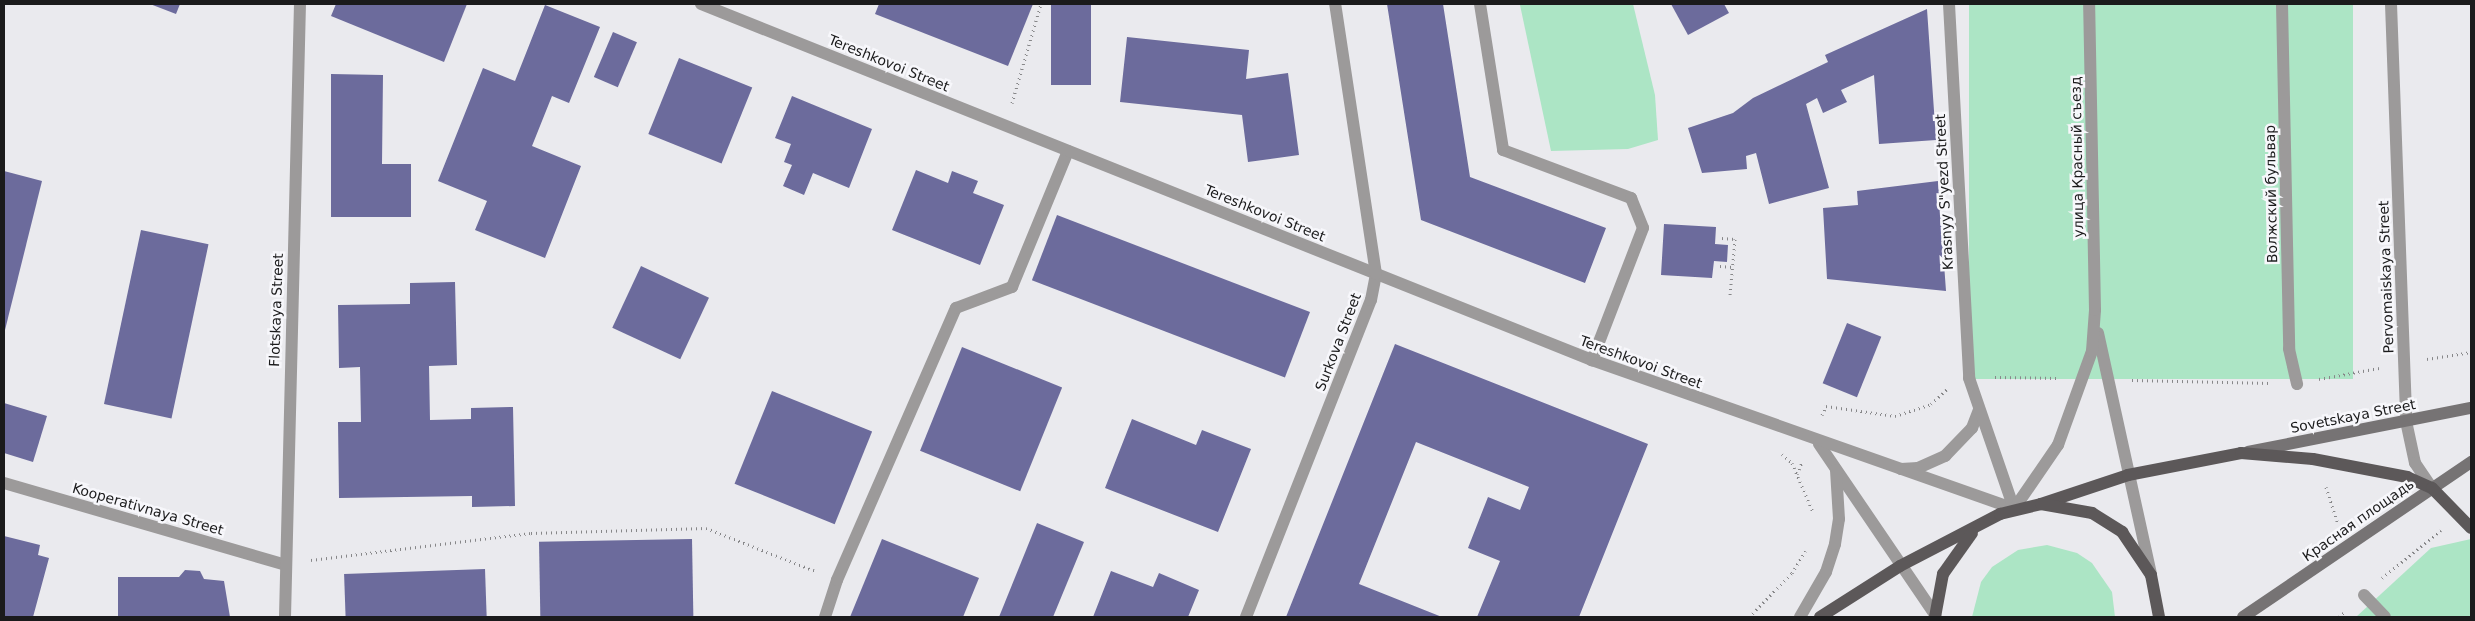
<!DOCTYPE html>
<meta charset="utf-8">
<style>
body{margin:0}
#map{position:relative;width:2475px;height:621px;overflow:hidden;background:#eaeaee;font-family:"DejaVu Sans",sans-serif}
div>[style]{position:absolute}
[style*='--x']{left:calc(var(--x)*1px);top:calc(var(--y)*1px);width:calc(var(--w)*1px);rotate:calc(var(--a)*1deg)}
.green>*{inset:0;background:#ace5c5;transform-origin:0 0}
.building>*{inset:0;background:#6c6b9c;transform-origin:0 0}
.path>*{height:3px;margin-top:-1.5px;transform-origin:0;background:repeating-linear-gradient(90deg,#878789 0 1px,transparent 0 5px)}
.lane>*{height:12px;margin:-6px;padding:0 6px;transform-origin:6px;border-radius:6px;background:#9c9a9a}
.street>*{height:12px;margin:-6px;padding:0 6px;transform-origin:6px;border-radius:6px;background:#9c9a9a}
.secondary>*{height:12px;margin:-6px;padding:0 6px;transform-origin:6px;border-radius:6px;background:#767374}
.primary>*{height:12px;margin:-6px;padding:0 6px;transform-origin:6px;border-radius:6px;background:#5c5859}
span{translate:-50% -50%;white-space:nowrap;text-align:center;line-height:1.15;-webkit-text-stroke:5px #f7f7fb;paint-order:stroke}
.street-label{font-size:14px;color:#1b1b1c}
.frame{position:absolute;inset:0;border:5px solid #1b1b1c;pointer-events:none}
</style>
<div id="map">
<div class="green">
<div style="clip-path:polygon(1633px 4px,1655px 95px,1658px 140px,1628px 149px,1551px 151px,1520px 5px)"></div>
<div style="left:1969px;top:4px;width:384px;height:375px"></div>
<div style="clip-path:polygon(2471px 539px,2471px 617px,2356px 617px,2431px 548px)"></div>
<div style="clip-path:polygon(2047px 545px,2077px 553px,2092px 563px,2112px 592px,2115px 617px,1972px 617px,1981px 582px,1992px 567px,2018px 550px)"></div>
</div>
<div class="building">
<div style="clip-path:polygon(150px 4px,180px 4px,176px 14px)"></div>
<div style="clip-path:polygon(336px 4px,467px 4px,444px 62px,331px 16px)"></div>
<div style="clip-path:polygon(879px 4px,1033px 4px,1008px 66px,875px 14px)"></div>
<div style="left:1051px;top:4px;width:40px;height:81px"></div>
<div style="clip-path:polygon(1387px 4px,1443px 4px,1470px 177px,1606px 228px,1585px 283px,1421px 220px)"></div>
<div style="clip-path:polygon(1671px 4px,1724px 4px,1729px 13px,1688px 35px)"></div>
<div style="clip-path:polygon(545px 5px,600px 27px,569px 103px,552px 96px,532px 146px,581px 166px,545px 258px,475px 230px,487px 201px,438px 181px,483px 68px,515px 81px)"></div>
<div style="clip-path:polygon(1927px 9px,1936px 140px,1879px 144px,1874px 75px,1841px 90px,1847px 102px,1823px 113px,1817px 98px,1806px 104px,1829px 188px,1769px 204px,1756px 153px,1746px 156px,1747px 169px,1702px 173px,1688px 128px,1733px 113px,1753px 98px,1828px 62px,1825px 55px)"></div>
<div style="left:613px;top:32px;width:26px;height:49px;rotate:23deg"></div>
<div style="clip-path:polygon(1127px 37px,1249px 50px,1246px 79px,1288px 73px,1299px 155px,1248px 162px,1242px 115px,1120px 102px)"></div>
<div style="left:679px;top:58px;width:79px;height:82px;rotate:22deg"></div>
<div style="clip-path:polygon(331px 74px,383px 75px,382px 164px,411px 164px,411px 217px,331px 217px)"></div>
<div style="clip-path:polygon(792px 96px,872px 129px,849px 188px,813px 173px,804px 195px,783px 186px,792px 165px,784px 162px,791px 144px,775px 138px)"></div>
<div style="clip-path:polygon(916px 170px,948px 183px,952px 171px,978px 181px,973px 193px,1004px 205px,980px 265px,892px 230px)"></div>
<div style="clip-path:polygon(4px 171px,42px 181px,4px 334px)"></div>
<div style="clip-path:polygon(1938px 181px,1946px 291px,1827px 279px,1823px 208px,1858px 205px,1857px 191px)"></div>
<div style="left:1057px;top:215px;width:271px;height:70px;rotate:21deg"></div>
<div style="clip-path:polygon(1664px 224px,1716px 227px,1715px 244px,1728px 245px,1727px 262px,1714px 261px,1712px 278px,1661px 275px)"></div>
<div style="left:141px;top:230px;width:69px;height:178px;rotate:12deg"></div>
<div style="left:641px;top:266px;width:75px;height:68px;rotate:25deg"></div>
<div style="clip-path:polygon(455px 282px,457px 365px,429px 366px,430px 420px,471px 419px,471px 408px,513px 407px,515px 506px,472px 507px,472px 496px,339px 498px,338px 422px,361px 422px,360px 367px,339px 368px,338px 305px,410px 304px,410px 283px)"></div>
<div style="left:1847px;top:323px;width:37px;height:65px;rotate:22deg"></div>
<div style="clip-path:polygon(1395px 344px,1648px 444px,1579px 617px,1477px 617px,1500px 561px,1468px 548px,1488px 497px,1520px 510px,1529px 487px,1416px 442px,1359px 584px,1442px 617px,1286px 617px)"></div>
<div style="left:962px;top:347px;width:108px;height:112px;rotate:22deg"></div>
<div style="left:772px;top:391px;width:108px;height:100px;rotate:22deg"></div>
<div style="clip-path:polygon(4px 403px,47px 416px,33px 462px,4px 453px)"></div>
<div style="clip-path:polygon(1132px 419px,1196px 445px,1202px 430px,1251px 449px,1218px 532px,1105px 488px)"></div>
<div style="clip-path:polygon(1037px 523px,1084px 542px,1053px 617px,999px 617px)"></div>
<div style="clip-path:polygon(4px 536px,40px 545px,38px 555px,49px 558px,33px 617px,4px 617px)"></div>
<div style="left:692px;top:539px;width:77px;height:153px;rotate:89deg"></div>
<div style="clip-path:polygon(882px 539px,979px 578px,963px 617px,850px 617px)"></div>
<div style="left:485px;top:569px;width:48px;height:141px;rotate:88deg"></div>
<div style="clip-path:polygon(185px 570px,200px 571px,204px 579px,224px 581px,230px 617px,118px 617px,118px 577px,179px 577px)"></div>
<div style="clip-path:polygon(1111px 571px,1153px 587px,1159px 573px,1199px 590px,1188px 617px,1093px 617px)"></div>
</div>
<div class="path">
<div style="--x:1012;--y:103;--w:103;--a:-73.7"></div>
<div style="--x:1722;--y:238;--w:13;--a:4"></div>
<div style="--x:1735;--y:239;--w:56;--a:95.1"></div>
<div style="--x:1720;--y:266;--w:13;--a:4"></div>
<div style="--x:2427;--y:359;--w:45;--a:-9"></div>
<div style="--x:1995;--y:377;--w:61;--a:0.9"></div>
<div style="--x:2319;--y:379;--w:61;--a:-10.4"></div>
<div style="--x:2132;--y:380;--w:139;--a:1.2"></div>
<div style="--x:1822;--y:415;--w:10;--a:-66"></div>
<div style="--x:1826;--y:406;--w:70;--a:8.2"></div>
<div style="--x:1895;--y:416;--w:38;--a:-18"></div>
<div style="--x:1931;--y:404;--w:23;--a:-43"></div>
<div style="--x:1782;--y:454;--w:13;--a:42"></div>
<div style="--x:1792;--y:463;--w:53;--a:66.8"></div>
<div style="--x:1797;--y:474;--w:13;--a:-67"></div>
<div style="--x:2326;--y:487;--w:39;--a:72"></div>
<div style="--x:311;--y:560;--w:222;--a:-7"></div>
<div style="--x:531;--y:533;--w:175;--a:-1.6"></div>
<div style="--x:706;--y:528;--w:117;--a:21.5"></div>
<div style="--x:2382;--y:578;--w:76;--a:-39.1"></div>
<div style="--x:1749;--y:617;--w:62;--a:-45.7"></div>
<div style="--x:1792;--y:573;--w:26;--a:-59"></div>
<div style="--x:2339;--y:617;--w:9;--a:-41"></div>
</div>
<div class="lane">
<div style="--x:1480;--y:4;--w:148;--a:81"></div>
<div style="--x:1503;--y:150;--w:137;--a:20.6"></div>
<div style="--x:1631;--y:198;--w:32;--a:68"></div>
<div style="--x:1643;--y:228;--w:142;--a:111.1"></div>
<div style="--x:1819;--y:444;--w:207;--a:55.8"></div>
<div style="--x:1901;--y:469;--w:17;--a:-3"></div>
<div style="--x:1918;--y:468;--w:30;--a:-24"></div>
<div style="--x:1945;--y:456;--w:39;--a:-46"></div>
<div style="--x:1972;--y:428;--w:19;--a:-69"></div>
<div style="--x:825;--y:617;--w:39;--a:-72"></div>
<div style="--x:837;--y:580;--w:297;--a:-66.4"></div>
<div style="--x:956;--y:308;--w:60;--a:-20.6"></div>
<div style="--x:1012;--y:287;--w:147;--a:-67.6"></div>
<div style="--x:1800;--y:617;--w:52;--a:-60"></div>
<div style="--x:1826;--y:572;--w:29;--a:-72"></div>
<div style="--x:1835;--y:544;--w:25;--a:-81"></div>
<div style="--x:1839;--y:519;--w:49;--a:-93.5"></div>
</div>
<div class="street">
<div style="--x:701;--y:4;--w:959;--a:21.78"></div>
<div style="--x:1592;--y:360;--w:448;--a:19.4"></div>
<div style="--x:1949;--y:4;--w:375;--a:86.9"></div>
<div style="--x:1969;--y:378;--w:139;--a:71"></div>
<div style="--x:2282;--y:4;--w:345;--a:88.8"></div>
<div style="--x:2289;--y:349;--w:36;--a:77"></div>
<div style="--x:2391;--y:4;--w:417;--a:87.9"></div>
<div style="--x:2406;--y:421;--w:43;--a:77.9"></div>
<div style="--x:2415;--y:463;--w:30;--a:56"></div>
<div style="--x:2098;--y:333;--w:247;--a:77.6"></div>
<div style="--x:4;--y:483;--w:291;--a:16.2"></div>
<div style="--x:2014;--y:509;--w:78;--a:-55.5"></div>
<div style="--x:2058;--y:445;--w:100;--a:-70.1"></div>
<div style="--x:2092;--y:351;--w:41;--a:-85.8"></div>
<div style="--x:2095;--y:310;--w:306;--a:-91.1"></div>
<div style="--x:2364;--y:595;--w:30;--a:46"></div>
<div style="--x:285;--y:617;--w:613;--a:-88.6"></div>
<div style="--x:1246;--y:617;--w:341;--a:-68.5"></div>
<div style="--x:1371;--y:300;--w:26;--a:-79"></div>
<div style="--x:1376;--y:274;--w:273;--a:-98.6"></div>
</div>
<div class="secondary">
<div style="--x:2248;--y:452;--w:227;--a:-11.2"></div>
<div style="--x:2243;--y:617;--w:276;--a:-34.2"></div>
</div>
<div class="primary">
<div style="--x:2041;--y:504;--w:92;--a:-18.4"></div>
<div style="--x:2128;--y:475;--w:115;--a:-11"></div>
<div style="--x:2241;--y:453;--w:72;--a:4.8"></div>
<div style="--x:2313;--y:459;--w:96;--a:10.8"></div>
<div style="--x:2407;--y:477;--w:27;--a:24"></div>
<div style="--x:2432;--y:488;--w:56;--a:45.7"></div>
<div style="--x:1820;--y:617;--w:95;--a:-32.5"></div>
<div style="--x:1900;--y:566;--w:113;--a:-27.5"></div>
<div style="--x:2000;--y:514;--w:42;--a:-13.7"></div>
<div style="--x:2041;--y:504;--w:52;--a:10"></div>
<div style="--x:2092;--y:513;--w:36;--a:32"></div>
<div style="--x:2122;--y:532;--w:52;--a:56"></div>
<div style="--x:2151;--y:575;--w:43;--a:79.2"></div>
<div style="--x:1935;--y:617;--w:44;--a:-79.5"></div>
<div style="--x:1943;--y:574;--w:50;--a:-54.7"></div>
</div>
<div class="street-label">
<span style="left:889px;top:63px;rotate:22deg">Tereshkovoi Street</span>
<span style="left:2077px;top:157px;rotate:-91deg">улица Красный съезд</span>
<span style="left:1944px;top:192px;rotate:-93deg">Krasnyy S"yezd Street</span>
<span style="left:2271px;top:194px;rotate:-91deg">Волжский бульвар</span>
<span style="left:1265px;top:213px;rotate:22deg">Tereshkovoi Street</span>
<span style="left:2386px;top:277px;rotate:-92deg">Pervomaiskaya Street</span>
<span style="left:276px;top:310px;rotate:-88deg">Flotskaya Street</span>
<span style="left:1338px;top:342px;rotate:-69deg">Surkova Street</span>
<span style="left:1641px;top:362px;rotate:20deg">Tereshkovoi Street</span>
<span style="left:2353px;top:416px;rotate:-11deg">Sovetskaya Street</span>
<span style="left:148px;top:509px;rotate:16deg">Kooperativnaya Street</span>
<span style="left:2358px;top:520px;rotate:-35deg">Красная площадь</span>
</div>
<div class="frame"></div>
</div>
